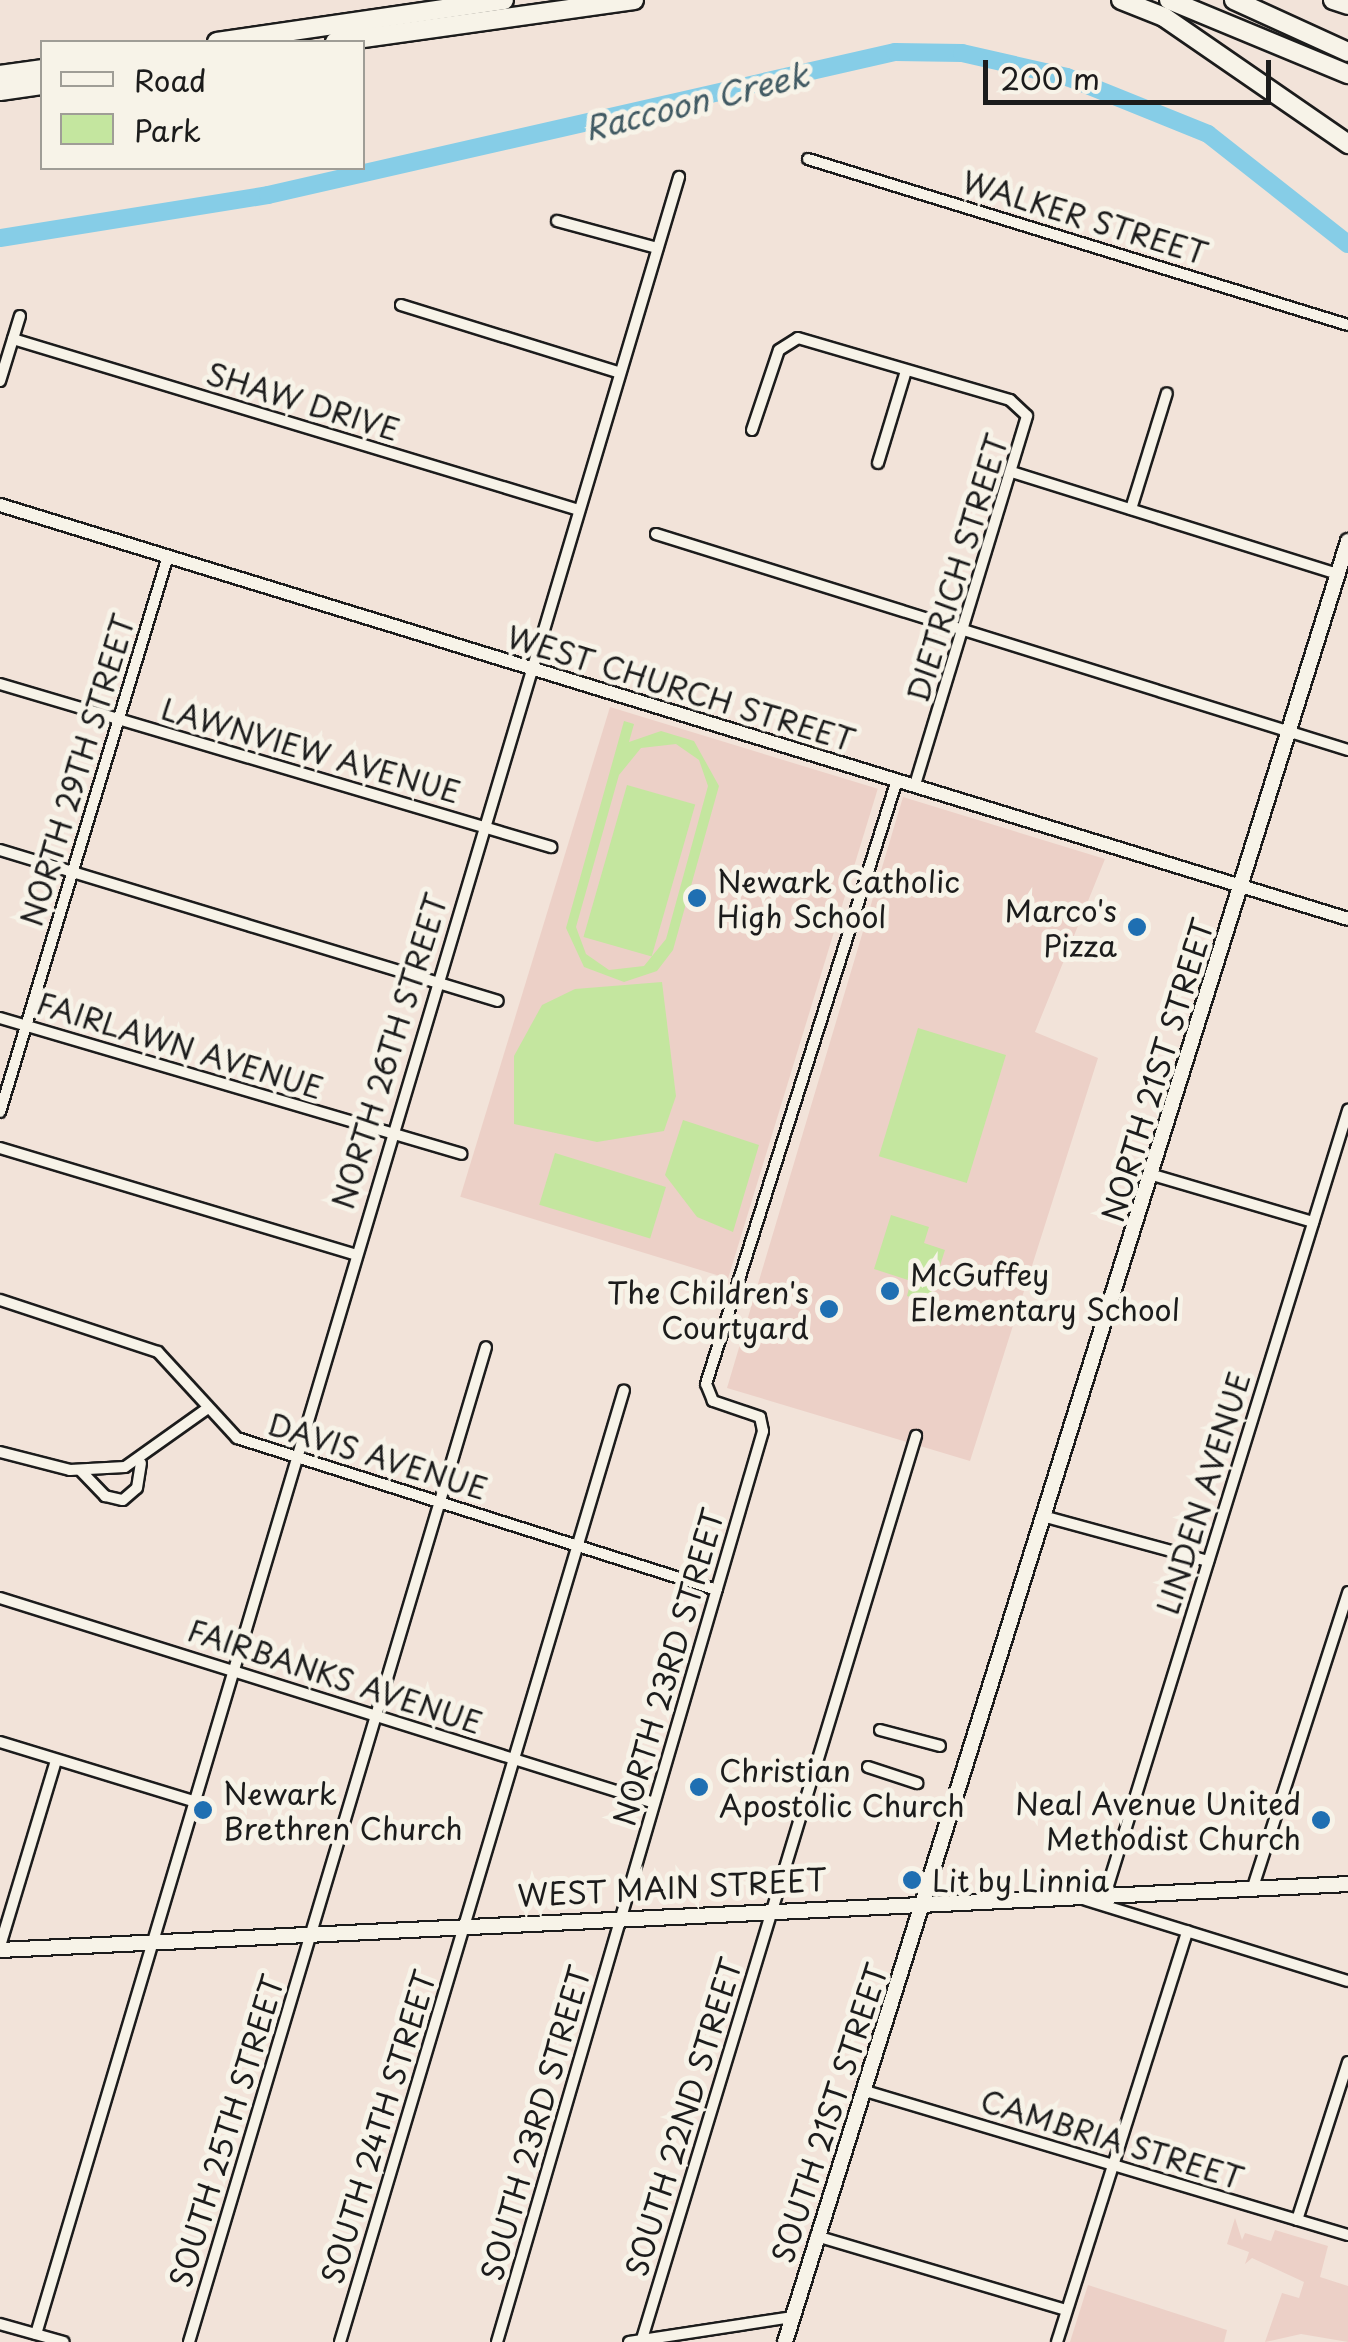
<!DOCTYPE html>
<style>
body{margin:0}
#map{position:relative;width:1348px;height:2342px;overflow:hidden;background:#f2e3d9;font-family:"Playpen Sans",sans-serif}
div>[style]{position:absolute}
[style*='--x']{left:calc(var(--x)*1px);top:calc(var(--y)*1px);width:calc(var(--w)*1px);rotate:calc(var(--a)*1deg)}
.built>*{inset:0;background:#ecd0c7;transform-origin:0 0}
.green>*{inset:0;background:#c4e69f;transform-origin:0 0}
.river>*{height:18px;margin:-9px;padding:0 9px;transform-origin:9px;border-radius:9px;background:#86cde7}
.roads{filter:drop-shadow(2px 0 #1c1c1c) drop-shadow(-2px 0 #1c1c1c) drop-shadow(0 2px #1c1c1c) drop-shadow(0 -2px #1c1c1c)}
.minor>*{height:10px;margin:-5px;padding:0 5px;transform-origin:5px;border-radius:5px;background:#f7f3e8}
.tertiary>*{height:12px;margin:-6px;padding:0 6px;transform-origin:6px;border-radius:6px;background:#f7f3e8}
.secondary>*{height:14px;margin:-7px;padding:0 7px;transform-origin:7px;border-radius:7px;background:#f7f3e8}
.motorway>*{height:18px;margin:-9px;padding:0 9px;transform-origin:9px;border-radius:9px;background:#f7f3e8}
.dots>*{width:28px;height:28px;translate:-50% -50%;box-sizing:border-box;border:5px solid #f7f3e8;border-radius:50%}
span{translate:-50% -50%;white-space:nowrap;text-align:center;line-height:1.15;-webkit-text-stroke:10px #f7f3e8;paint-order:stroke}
.street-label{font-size:30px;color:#1c1c1c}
.poi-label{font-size:30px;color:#1c1c1c}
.left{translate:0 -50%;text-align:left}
.right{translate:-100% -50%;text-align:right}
.water-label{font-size:32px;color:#415a63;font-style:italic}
.legend{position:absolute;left:40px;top:40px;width:325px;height:130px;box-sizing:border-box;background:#f7f3e8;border:2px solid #9f9d96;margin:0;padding:12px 18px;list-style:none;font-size:30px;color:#1c1c1c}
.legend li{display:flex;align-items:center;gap:20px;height:50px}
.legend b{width:50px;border:2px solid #9f9d96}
.scale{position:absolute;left:983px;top:60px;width:288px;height:45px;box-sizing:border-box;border:5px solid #1c1c1c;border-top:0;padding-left:12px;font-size:30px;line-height:35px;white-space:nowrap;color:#1c1c1c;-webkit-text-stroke:8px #f7f3e8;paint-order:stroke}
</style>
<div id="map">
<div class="built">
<div style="left:610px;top:707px;width:280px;height:512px;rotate:17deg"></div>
<div style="clip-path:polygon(903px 797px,1105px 859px,1035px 1032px,1098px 1058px,970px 1461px,727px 1388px)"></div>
<div style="clip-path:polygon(1235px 2218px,1242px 2240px,1245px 2233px,1271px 2241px,1275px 2230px,1328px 2246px,1320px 2277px,1348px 2286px,1348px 2342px,1301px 2334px,1265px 2342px,1282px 2293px,1299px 2298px,1304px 2282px,1252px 2258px,1245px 2264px,1249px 2252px,1227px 2244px)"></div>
<div style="clip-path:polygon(1088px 2285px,1227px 2330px,1224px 2342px,1070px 2342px)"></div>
</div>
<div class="green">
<div style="clip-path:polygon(evenodd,624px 721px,634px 724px,629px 742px,661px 731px,694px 741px,719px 786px,673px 950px,657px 971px,624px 982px,584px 967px,566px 928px,624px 721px,676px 744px,699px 760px,708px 786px,666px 939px,644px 966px,609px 970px,586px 954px,576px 927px,619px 775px,641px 748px,676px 744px)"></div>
<div style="left:627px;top:785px;width:71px;height:158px;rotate:16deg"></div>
<div style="clip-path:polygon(662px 982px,676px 1096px,664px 1131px,597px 1142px,514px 1124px,514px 1056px,542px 1005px,575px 989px)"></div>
<div style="left:918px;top:1028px;width:92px;height:134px;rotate:17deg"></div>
<div style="clip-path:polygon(683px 1120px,759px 1145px,733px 1232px,697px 1217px,665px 1175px)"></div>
<div style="left:555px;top:1153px;width:116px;height:54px;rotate:17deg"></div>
<div style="clip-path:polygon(891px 1215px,929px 1227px,924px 1243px,945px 1250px,928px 1303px,907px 1296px,911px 1281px,874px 1269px)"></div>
</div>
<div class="river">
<div style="--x:0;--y:238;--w:271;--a:-9.1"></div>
<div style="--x:268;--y:195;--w:643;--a:-12.85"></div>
<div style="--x:895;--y:52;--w:67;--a:0.9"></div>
<div style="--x:962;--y:53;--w:108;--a:12.9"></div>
<div style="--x:1067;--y:77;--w:152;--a:22"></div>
<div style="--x:1208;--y:134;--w:178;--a:38.2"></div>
</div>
<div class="roads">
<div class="minor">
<div style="--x:808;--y:159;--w:565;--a:17.09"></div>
<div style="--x:557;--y:221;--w:104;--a:15.1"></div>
<div style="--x:401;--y:305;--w:227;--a:17.2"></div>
<div style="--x:13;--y:339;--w:591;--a:16.81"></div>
<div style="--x:0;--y:381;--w:68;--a:-72.9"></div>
<div style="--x:752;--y:430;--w:84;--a:-71.4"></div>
<div style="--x:779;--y:350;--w:22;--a:-32"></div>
<div style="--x:798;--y:338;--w:221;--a:16.3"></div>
<div style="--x:1010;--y:400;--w:23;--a:43"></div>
<div style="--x:1027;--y:416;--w:386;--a:106.9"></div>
<div style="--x:878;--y:463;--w:96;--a:-73.1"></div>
<div style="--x:1015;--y:473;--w:338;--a:17.4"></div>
<div style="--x:1131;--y:509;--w:121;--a:-72.8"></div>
<div style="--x:656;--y:534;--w:725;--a:17.34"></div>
<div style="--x:0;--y:684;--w:575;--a:16.48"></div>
<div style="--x:0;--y:850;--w:520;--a:16.87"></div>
<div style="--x:0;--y:1018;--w:481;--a:16.4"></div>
<div style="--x:0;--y:1112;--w:581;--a:-73.19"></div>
<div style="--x:0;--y:1148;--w:369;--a:16.7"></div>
<div style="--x:1153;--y:1175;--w:167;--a:16.4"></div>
<div style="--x:0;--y:1300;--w:166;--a:18.2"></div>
<div style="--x:158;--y:1352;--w:117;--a:47.4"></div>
<div style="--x:237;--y:1438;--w:503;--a:17.57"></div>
<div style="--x:0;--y:1452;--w:72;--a:14.4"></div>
<div style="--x:70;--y:1470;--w:55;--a:-3.1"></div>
<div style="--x:125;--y:1467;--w:102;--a:-35.4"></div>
<div style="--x:81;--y:1471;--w:35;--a:46"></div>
<div style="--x:105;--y:1496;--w:18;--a:13"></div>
<div style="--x:123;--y:1500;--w:18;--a:-41"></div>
<div style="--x:137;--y:1488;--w:25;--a:-81"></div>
<div style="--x:1046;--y:1517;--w:168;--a:15.2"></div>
<div style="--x:0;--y:1598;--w:685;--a:17.4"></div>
<div style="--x:880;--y:1730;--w:62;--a:14.9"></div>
<div style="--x:0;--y:1742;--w:209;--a:17"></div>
<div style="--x:868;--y:1767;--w:52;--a:18.1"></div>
<div style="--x:1253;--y:1887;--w:310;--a:-72.1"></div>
<div style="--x:1106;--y:1892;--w:819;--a:-72.8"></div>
<div style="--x:1086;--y:1900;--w:274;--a:17.2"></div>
<div style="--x:0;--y:1946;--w:194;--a:-73.2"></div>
<div style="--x:862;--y:2090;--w:507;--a:16.61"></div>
<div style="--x:1297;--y:2220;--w:166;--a:-72.1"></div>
<div style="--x:816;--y:2236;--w:261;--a:16.5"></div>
<div style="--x:0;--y:2324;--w:66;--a:15.7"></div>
<div style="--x:36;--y:2334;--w:2251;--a:-73.4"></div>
<div style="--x:642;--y:2339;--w:944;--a:-73.12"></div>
<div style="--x:189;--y:2342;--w:1038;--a:-73.38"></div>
<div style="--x:340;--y:2342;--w:993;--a:-73.39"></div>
<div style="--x:497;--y:2342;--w:949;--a:-73.72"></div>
<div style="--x:763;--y:1431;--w:14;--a:-102"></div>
<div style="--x:760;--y:1417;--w:50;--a:-161.2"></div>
<div style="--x:713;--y:1401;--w:18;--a:-112"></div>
<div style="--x:706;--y:1384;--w:633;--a:-72.45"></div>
<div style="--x:629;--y:2342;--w:166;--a:-8.7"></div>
<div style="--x:1057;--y:2342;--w:431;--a:-72.4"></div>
</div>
<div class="tertiary">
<div style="--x:0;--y:505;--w:1410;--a:17.07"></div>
</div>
<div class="secondary">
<div style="--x:0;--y:1950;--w:1350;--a:-2.8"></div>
<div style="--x:785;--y:2342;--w:1887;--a:-72.64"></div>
</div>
<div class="motorway">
<div style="--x:1121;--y:0;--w:46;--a:21.6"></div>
<div style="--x:1164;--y:17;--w:224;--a:34.6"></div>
<div style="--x:1169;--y:0;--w:194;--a:22.5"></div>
<div style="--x:1234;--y:0;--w:125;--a:24.5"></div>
<div style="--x:1333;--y:0;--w:16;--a:18"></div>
<div style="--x:217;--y:42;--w:290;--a:-8.3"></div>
<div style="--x:335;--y:42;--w:302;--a:-8"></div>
<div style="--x:0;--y:75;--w:42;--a:-8.1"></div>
<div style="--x:0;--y:91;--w:42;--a:-8.1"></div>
</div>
</div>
<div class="dots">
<div style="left:697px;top:898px;background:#1f6fb2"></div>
<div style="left:1137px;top:927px;background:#1f6fb2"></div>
<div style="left:890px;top:1291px;background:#1f6fb2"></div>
<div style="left:829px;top:1309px;background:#1f6fb2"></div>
<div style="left:699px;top:1787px;background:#1f6fb2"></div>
<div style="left:203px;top:1810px;background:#1f6fb2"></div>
<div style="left:1321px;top:1820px;background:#1f6fb2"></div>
<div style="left:912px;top:1880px;background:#1f6fb2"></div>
</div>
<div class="street-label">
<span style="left:1085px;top:217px;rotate:17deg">WALKER STREET</span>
<span style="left:303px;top:401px;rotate:17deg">SHAW DRIVE</span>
<span style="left:957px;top:568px;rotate:-73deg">DIETRICH STREET</span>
<span style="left:681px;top:688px;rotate:17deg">WEST CHURCH STREET</span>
<span style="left:311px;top:750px;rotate:16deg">LAWNVIEW AVENUE</span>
<span style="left:77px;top:770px;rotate:-73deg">NORTH 29TH STREET</span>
<span style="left:180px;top:1045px;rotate:17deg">FAIRLAWN AVENUE</span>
<span style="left:389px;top:1051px;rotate:-73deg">NORTH 26TH STREET</span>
<span style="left:1157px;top:1070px;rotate:-73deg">NORTH 21ST STREET</span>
<span style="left:378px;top:1456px;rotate:17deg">DAVIS AVENUE</span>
<span style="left:1203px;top:1493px;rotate:-73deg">LINDEN AVENUE</span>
<span style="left:668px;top:1667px;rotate:-74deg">NORTH 23RD STREET</span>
<span style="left:335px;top:1676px;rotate:18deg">FAIRBANKS AVENUE</span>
<span style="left:672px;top:1887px;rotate:-3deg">WEST MAIN STREET</span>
<span style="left:829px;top:2113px;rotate:-72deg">SOUTH 21ST STREET</span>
<span style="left:683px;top:2117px;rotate:-73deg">SOUTH 22ND STREET</span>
<span style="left:535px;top:2123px;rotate:-74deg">SOUTH 23RD STREET</span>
<span style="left:378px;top:2127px;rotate:-73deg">SOUTH 24TH STREET</span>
<span style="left:226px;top:2131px;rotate:-73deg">SOUTH 25TH STREET</span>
<span style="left:1112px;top:2139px;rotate:17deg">CAMBRIA STREET</span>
</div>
<div class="poi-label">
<span class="left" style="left:717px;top:898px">Newark Catholic<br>High School</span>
<span class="right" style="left:1117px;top:927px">Marco's<br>Pizza</span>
<span class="left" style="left:910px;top:1291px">McGuffey<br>Elementary School</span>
<span class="right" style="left:809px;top:1309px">The Children's<br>Courtyard</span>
<span class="left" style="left:719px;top:1787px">Christian<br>Apostolic Church</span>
<span class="left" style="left:223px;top:1810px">Newark<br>Brethren Church</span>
<span class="right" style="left:1301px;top:1820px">Neal Avenue United<br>Methodist Church</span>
<span class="left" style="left:932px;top:1880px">Lit by Linnia</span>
</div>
<div class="water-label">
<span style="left:696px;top:101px;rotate:-14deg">Raccoon Creek</span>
</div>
<ul class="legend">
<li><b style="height:12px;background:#f7f3e8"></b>Road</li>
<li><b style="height:28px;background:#c4e69f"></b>Park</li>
</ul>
<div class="scale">200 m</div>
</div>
